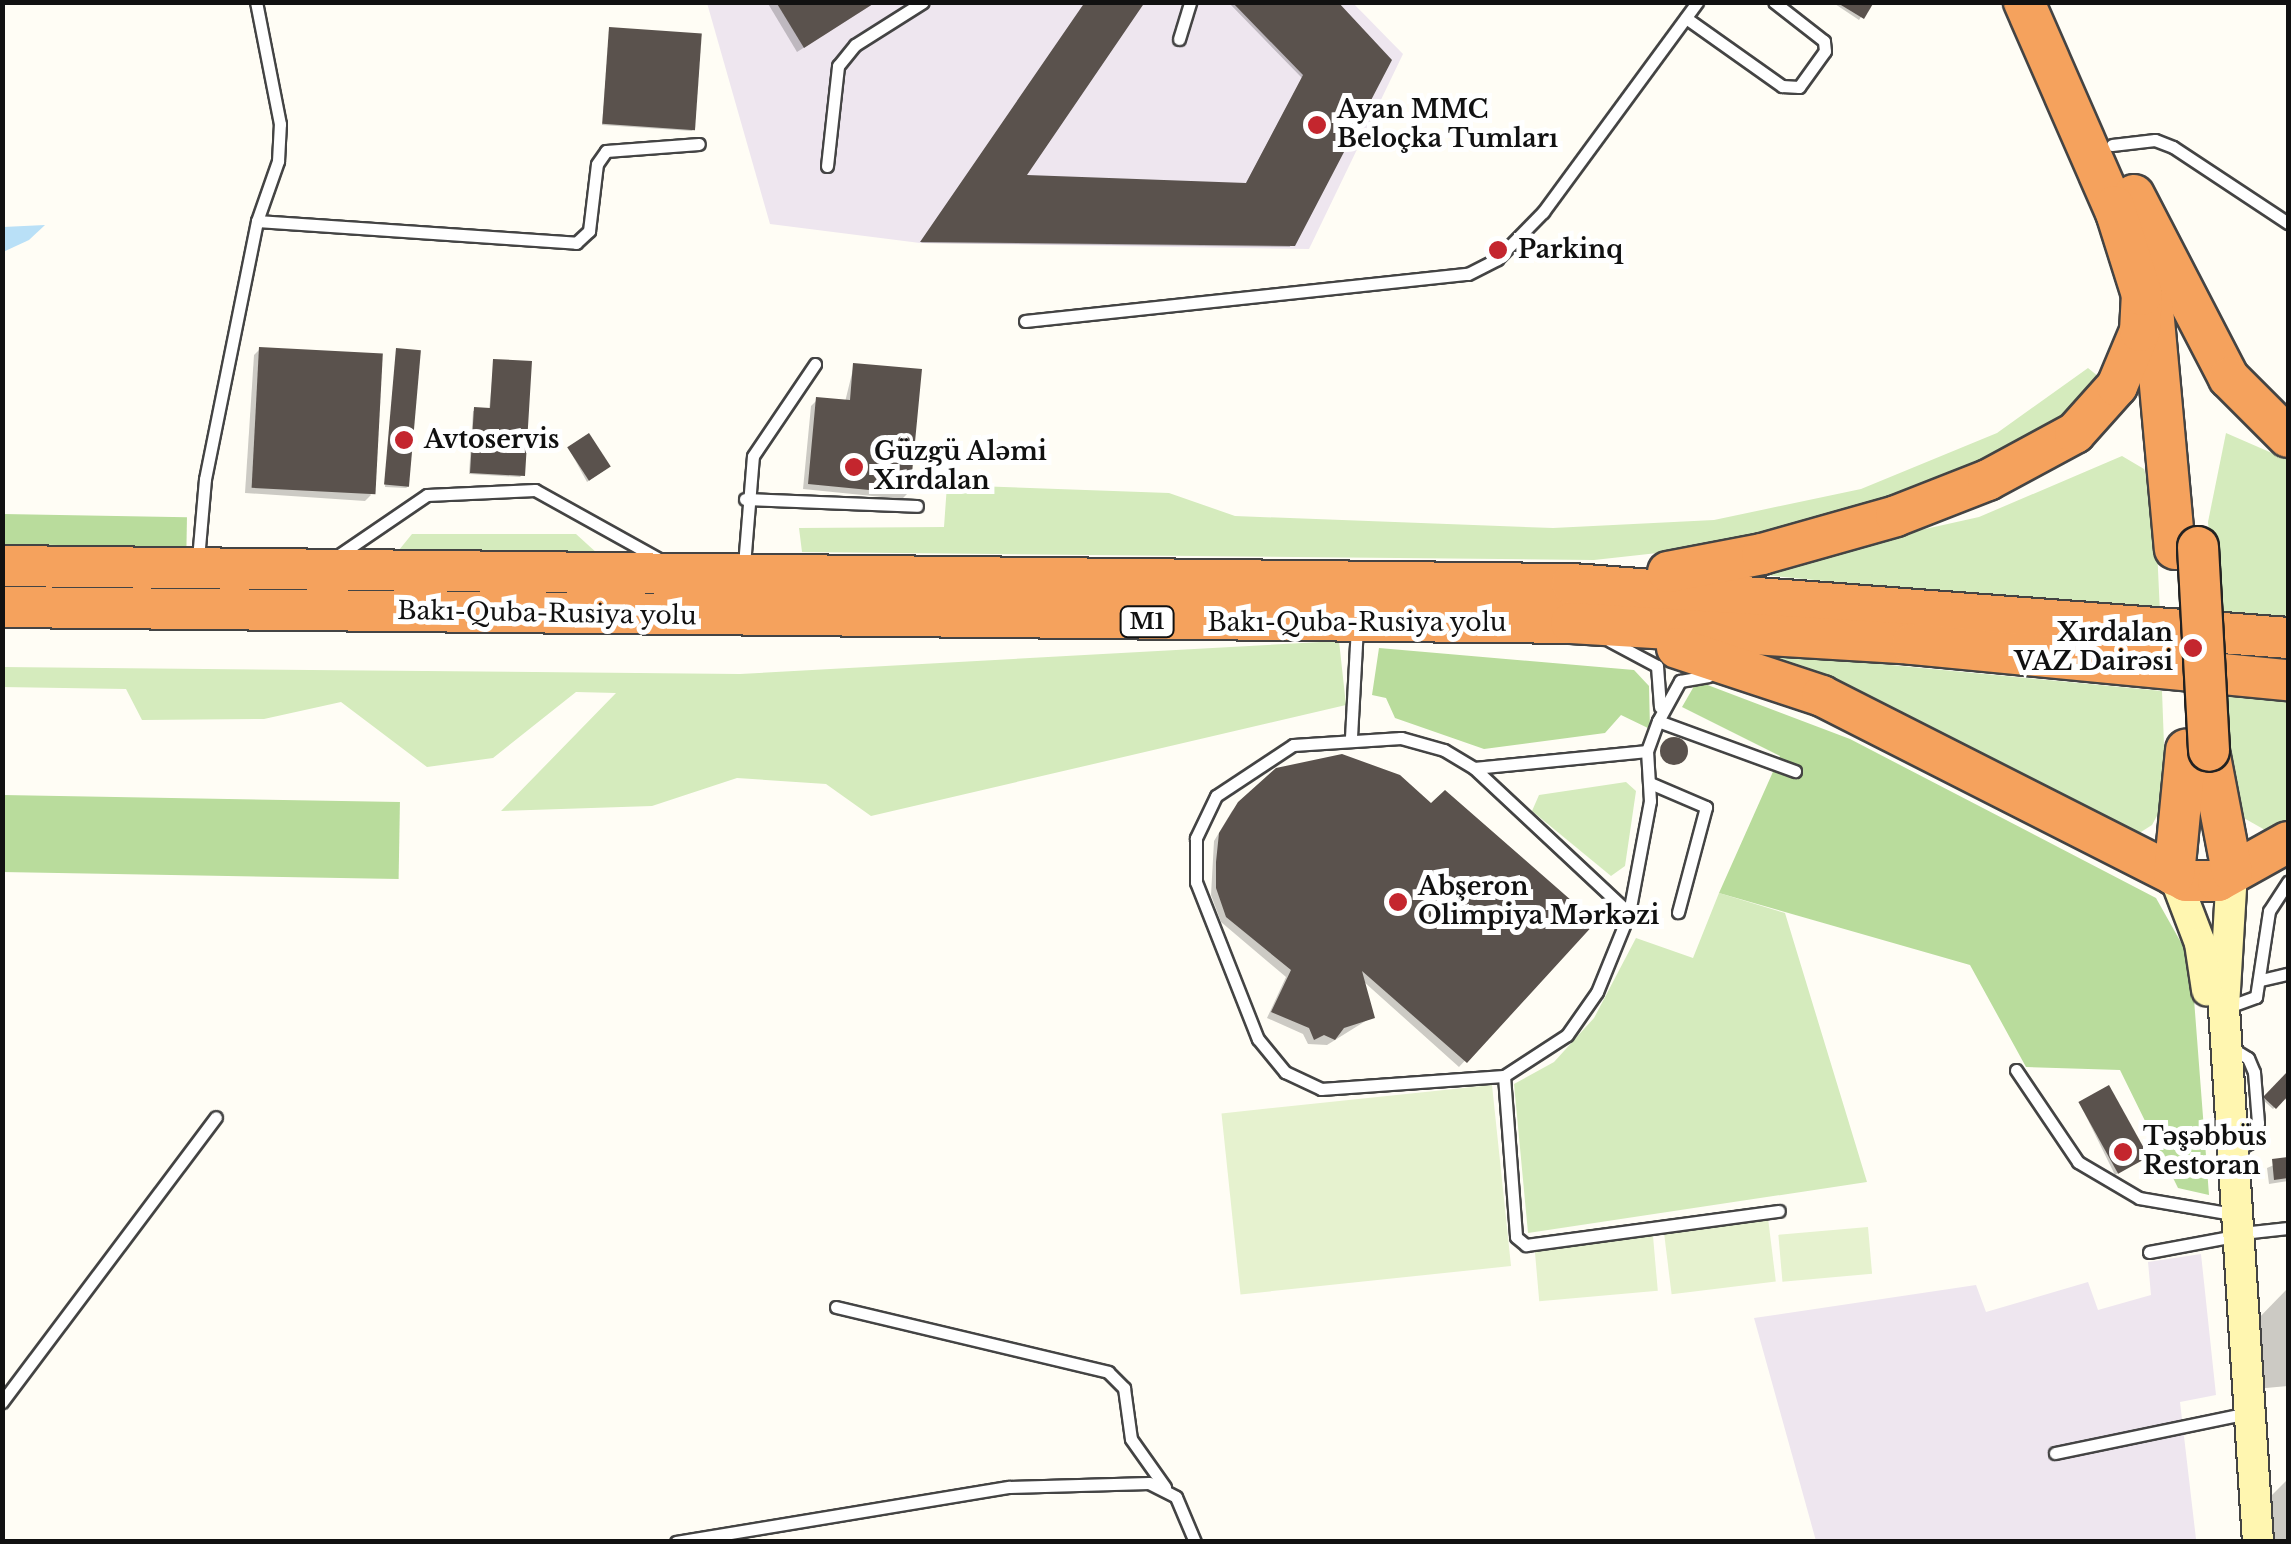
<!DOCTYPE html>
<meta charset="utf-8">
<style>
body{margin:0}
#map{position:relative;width:2291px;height:1544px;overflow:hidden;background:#fffdf5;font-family:"Libre Baskerville",serif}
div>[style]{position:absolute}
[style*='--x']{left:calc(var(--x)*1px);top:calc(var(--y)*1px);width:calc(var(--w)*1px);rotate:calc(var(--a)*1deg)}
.industrial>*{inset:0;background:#eee6ef}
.green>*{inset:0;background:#d5ebbd}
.forest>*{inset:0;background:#b9dc9c;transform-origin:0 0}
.pitch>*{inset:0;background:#e6f2cf;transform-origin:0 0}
.water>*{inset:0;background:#b9e0f7}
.shadow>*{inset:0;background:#0003}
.building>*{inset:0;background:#5a524d;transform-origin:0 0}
.round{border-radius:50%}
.roads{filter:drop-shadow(2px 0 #444) drop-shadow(-2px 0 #444) drop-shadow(0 2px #444) drop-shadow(0 -2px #444)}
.lane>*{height:11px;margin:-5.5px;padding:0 5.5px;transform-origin:5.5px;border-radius:5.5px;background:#fff}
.secondary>*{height:30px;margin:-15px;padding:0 15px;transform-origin:15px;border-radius:15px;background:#fff6b0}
.highway>*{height:40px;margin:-20px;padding:0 20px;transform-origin:20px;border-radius:20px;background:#f5a25d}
.bridges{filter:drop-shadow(2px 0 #222) drop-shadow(-2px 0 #222) drop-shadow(0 2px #222) drop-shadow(0 -2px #222)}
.highway-bridge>*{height:40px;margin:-20px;padding:0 20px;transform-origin:20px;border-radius:20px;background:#f5a25d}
.dots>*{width:28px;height:28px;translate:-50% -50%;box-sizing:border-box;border:5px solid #fff;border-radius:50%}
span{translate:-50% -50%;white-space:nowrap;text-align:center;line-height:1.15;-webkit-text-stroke:10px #fff;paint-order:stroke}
.shield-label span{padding:2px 8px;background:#fff;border:2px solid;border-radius:8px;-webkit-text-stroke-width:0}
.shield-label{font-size:22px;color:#111;font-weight:700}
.poi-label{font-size:25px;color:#111;font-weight:700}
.left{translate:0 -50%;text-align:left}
.right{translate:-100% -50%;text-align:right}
.street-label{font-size:25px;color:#111}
.frame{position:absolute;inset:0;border:5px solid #111;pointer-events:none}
</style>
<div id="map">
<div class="industrial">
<div style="clip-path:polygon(707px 3px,1353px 3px,1403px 54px,1309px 249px,920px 243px,770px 224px)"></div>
<div style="clip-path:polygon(2201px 1254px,2216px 1395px,2180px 1402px,2196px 1539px,1816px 1541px,1754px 1318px,1976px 1285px,1986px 1312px,2088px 1282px,2098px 1310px,2151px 1295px,2148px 1262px)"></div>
</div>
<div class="green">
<div style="clip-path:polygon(2088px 368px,2104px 381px,2041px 441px,1842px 515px,1712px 547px,1594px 560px,802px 552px,799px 528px,944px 527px,947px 485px,1169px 493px,1235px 516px,1553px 528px,1714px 520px,1861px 489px,1997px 433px)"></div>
<div style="clip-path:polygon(2226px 433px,2288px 460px,2288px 621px,2215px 614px,2208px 522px)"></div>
<div style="clip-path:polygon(2122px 456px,2144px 469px,2155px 505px,2160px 613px,1732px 572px,1979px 517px)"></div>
<div style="clip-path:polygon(412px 534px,576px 534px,598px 554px,399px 550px)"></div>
<div style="clip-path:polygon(1339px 641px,1346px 705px,871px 816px,826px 784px,737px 778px,652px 806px,501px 811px,616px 693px,576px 692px,493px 758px,427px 767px,341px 702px,264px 719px,142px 720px,126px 689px,2px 687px,3px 667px,740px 674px)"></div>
<div style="clip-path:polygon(1745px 651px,2162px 691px,2166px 799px,2152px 825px,2133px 837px)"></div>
<div style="clip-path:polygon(2215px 692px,2288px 699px,2288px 825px,2265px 830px,2235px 813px)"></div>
<div style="clip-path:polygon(1626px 782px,1636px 791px,1625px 866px,1611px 876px,1532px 811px,1539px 795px)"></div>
<div style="clip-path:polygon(1719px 893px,1785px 913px,1867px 1182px,1528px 1233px,1514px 1084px,1554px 1062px,1594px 1018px,1636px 938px,1693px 958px)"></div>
</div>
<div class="forest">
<div style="left:3px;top:514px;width:184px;height:30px;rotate:1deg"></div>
<div style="clip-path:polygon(1379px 648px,1634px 670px,1649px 686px,1650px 729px,1621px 715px,1605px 733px,1484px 749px,1395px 718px,1386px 698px,1372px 695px)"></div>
<div style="clip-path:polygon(1697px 681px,1850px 739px,2156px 898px,2183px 946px,2193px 986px,2209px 1195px,2178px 1188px,2120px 1070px,2026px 1067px,1970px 965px,1719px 893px,1780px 756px,1682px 707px)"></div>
<div style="left:3px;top:795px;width:397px;height:77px;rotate:1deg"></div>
</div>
<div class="pitch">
<div style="left:1492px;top:1085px;width:182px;height:272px;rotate:84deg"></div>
<div style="left:1768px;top:1218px;width:64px;height:105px;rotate:83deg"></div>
<div style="left:1868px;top:1227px;width:47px;height:90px;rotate:85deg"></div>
<div style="left:1653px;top:1236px;width:55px;height:119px;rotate:85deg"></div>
</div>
<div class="water">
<div style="clip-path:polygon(45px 225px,29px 240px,3px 252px,3px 227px)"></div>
</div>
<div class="shadow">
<div style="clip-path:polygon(767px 2px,876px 2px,797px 52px)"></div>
<div style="clip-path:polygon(1087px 2px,1022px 178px,1245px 185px,1302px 78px,1228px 2px,1335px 2px,1290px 247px,921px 243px)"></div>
<div style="clip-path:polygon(1832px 2px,1871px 2px,1859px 20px)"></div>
<div style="clip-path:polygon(610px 30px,694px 128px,692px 131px,602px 125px)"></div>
<div style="clip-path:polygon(260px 349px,371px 495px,365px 501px,245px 493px,254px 355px)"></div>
<div style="clip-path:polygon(397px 351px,409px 486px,406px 488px,385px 487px)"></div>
<div style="clip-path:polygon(494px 362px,522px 475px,520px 477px,469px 474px,473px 411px,489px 410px)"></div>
<div style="clip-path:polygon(854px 365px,908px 493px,902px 499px,803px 489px,811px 406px,817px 400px,845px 402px)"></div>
<div style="clip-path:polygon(569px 449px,606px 469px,587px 482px)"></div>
<div style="clip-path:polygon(1674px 740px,1684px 747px,1673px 765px,1660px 756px)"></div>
<div style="clip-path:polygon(1277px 770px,1431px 807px,1593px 922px,1459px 1067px,1363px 981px,1372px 1017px,1327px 1045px,1308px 1044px,1303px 1034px,1267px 1018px,1286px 977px,1221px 922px,1211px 895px,1214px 841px,1232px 811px)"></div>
<div style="clip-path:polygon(2288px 1074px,2288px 1102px,2284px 1098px,2273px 1109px,2263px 1100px)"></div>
<div style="clip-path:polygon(2080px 1104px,2144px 1159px,2115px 1175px)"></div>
<div style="clip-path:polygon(2288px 1159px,2288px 1181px,2269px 1184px,2267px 1168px)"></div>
<div style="clip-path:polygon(2288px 1288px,2288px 1386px,2255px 1389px,2253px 1324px)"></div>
<div style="clip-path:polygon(2288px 1479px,2288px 1542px,2262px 1542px,2260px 1507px)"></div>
</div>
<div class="building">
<div style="clip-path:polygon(776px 2px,876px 2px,804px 48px)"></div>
<div style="clip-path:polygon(1085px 2px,1145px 2px,1027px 175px,1246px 183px,1303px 75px,1232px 2px,1338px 2px,1392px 60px,1295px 246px,920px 242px)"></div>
<div style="clip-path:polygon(1836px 2px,1874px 2px,1864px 19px)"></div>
<div style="left:609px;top:27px;width:93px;height:97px;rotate:4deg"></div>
<div style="left:259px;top:347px;width:124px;height:141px;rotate:3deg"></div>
<div style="left:396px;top:348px;width:25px;height:137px;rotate:5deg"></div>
<div style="clip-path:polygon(493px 359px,532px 361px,525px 476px,470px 473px,474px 407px,490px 408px)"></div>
<div style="clip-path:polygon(853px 363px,922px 369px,910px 494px,808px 484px,816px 397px,850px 400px)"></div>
<div style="left:589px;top:433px;width:40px;height:26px;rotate:57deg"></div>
<div class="round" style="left:1660px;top:737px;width:28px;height:28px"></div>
<div style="clip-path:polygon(1342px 754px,1400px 775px,1431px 803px,1445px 790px,1596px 922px,1467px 1063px,1362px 971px,1375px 1018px,1344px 1028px,1335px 1040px,1324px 1035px,1314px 1040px,1309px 1028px,1271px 1012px,1291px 970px,1226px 917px,1216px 888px,1216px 862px,1219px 833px,1238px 802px,1276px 768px)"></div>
<div style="clip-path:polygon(2288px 1071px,2288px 1096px,2276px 1109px,2263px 1097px)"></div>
<div style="left:2109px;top:1085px;width:82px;height:35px;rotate:61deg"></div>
<div style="clip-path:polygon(2288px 1157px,2288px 1178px,2274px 1180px,2272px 1159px)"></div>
</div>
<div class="roads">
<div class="lane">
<div style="--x:1686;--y:18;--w:118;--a:35.3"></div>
<div style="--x:1782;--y:86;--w:17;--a:3"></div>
<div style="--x:1799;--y:87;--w:44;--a:-54.2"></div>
<div style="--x:1825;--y:51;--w:10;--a:-96"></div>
<div style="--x:1824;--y:41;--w:63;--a:-142"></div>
<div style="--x:1179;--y:39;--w:39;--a:-73"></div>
<div style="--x:2112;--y:145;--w:43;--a:-6.6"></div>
<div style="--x:2155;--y:140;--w:19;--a:21"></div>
<div style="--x:2173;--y:147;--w:138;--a:33.5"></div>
<div style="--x:827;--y:166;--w:101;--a:-83.7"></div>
<div style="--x:838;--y:66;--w:27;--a:-51"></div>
<div style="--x:855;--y:45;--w:80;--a:-32.3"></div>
<div style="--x:257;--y:221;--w:320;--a:3.9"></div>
<div style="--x:576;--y:243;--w:18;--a:-43"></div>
<div style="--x:589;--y:231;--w:67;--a:-83.2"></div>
<div style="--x:597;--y:164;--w:16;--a:-55"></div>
<div style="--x:606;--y:151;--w:93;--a:-4.3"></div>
<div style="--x:1025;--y:321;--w:445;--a:-6.1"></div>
<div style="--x:1468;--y:274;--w:33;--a:-27"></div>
<div style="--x:1497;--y:259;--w:66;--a:-45.6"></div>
<div style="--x:1543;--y:212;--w:260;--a:-53.7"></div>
<div style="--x:745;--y:499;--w:172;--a:2.3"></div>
<div style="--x:336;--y:557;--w:110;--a:-34.3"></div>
<div style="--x:427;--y:495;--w:108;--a:-2.7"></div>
<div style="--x:535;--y:490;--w:142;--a:29.1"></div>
<div style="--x:198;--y:559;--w:80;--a:-85"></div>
<div style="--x:205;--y:479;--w:263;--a:-78.6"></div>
<div style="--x:257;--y:221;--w:64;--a:-70.7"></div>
<div style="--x:278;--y:161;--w:37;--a:-87"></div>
<div style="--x:280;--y:124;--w:124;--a:-101.1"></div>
<div style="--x:744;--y:565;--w:109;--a:-85.3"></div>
<div style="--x:753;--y:456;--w:111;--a:-56"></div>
<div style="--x:1610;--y:641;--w:53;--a:28"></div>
<div style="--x:1657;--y:666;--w:41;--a:85.8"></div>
<div style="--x:1658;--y:721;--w:146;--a:20.1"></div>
<div style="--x:1351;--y:737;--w:110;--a:-86.9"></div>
<div style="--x:1474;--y:768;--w:174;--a:-5.6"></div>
<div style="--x:1650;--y:783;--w:61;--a:23.2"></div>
<div style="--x:1706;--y:807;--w:109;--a:104.9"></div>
<div style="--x:1629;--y:913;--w:212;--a:-136.9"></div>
<div style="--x:1474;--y:768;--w:35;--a:-149"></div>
<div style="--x:1444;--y:750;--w:45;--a:-164.4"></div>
<div style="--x:1401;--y:738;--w:108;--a:176.3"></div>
<div style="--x:1293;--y:745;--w:92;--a:146.5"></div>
<div style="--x:1216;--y:796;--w:47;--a:115.5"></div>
<div style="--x:1196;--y:838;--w:44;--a:90"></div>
<div style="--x:1196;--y:882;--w:169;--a:68.5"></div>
<div style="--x:1258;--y:1039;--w:43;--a:50.7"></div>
<div style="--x:1285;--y:1072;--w:40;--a:25"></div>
<div style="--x:1321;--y:1089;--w:183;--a:-4.1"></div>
<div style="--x:1504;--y:1076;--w:75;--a:-33.1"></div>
<div style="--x:1567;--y:1035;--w:52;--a:-55.1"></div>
<div style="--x:1597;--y:992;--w:85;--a:-67.9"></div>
<div style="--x:1629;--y:913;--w:114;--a:-79.4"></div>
<div style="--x:1650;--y:801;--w:50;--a:-93.4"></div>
<div style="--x:1647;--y:751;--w:32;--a:-70"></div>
<div style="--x:1658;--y:721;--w:46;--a:-61.2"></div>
<div style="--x:1680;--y:681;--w:29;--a:-10"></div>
<div style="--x:2261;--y:980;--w:28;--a:-13"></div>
<div style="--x:2228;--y:1007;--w:30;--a:-20"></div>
<div style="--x:2256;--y:997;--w:87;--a:-81.4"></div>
<div style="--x:2269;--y:911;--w:35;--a:-57"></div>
<div style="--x:2228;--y:1046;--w:23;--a:31"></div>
<div style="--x:2248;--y:1058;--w:15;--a:67"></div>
<div style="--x:2254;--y:1072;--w:51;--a:85.5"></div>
<div style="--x:2258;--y:1123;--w:22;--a:114"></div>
<div style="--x:2249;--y:1143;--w:14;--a:150"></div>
<div style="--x:2016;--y:1070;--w:111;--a:56"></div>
<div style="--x:2078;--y:1162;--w:71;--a:30.5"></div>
<div style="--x:2139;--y:1198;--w:89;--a:9.7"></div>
<div style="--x:1504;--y:1076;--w:161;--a:85.7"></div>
<div style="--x:1516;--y:1237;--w:13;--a:39"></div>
<div style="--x:1526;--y:1245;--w:255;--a:-7.7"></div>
<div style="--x:2242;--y:1233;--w:46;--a:-6.2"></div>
<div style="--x:2149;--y:1252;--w:81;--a:-10.6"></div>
<div style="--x:836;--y:1307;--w:280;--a:13.4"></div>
<div style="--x:1108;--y:1372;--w:23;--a:45"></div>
<div style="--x:1124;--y:1388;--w:51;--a:82.2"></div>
<div style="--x:1131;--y:1439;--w:59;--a:54.7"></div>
<div style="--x:2;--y:1402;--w:356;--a:-53.1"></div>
<div style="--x:2055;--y:1453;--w:197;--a:-11.7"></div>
<div style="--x:676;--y:1542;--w:338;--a:-9.4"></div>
<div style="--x:1009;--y:1487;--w:140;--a:-1.6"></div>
<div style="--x:1149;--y:1483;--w:30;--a:27"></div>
<div style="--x:1176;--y:1497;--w:49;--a:67.1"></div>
</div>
<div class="secondary">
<div style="--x:2232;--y:872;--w:136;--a:93.4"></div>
<div style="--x:2224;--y:1008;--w:535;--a:86.36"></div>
<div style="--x:2174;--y:875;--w:73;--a:69.1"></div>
<div style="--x:2200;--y:943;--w:48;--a:81.5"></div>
</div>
<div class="highway">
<div style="--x:2024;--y:2;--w:250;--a:66.4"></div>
<div style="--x:2134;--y:195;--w:206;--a:62.6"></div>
<div style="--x:2229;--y:378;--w:83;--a:45"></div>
<div style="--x:2153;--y:309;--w:241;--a:84.8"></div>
<div style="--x:2;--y:566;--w:1570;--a:0.66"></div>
<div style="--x:1572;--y:584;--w:718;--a:4.31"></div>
<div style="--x:1668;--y:572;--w:96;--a:-10.8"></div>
<div style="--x:1762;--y:554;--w:139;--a:-15.8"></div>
<div style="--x:1896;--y:516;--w:99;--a:-21.4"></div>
<div style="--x:1988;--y:480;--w:99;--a:-28.4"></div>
<div style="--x:2075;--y:433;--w:63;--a:-48.2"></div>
<div style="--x:2117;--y:386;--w:60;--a:-67.3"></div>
<div style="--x:2140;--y:331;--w:36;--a:-87"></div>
<div style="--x:2142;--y:295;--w:93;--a:-107.5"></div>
<div style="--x:2;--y:607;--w:1569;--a:0.58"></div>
<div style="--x:1571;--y:623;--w:342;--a:3.5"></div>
<div style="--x:1912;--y:644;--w:378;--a:5.5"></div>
<div style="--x:1677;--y:648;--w:153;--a:18.3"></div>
<div style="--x:1822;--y:696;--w:408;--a:26.9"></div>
<div style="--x:2186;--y:881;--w:32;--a:0"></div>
<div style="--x:2218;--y:881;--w:80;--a:-29.1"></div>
<div style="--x:2209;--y:751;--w:123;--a:79.2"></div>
<div style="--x:2174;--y:875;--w:126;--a:-84.5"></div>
</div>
</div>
<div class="bridges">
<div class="highway-bridge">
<div style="--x:2198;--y:547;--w:204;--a:86.9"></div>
</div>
</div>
<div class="dots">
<div style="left:1317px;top:125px;background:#c4262e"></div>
<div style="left:1498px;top:250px;background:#c4262e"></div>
<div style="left:404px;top:440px;background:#c4262e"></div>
<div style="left:854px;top:467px;background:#c4262e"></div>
<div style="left:2193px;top:648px;background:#c4262e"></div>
<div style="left:1398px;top:902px;background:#c4262e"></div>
<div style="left:2123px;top:1152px;background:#c4262e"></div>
</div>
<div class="shield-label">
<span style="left:1147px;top:622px">M1</span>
</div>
<div class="poi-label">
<span class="left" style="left:1337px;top:125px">Ayan MMC<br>Beloçka Tumları</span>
<span class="left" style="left:1518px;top:250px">Parkinq</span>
<span class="left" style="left:424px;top:440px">Avtoservis</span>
<span class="left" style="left:874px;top:467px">Güzgü Aləmi<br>Xırdalan</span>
<span class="right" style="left:2173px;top:648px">Xırdalan<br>VAZ Dairəsi</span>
<span class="left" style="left:1418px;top:902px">Abşeron<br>Olimpiya Mərkəzi</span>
<span class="left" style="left:2143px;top:1152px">Təşəbbüs<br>Restoran</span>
</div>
<div class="street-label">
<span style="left:547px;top:614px;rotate:1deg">Bakı-Quba-Rusiya yolu</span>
<span style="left:1357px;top:623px">Bakı-Quba-Rusiya yolu</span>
</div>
<div class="frame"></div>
</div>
